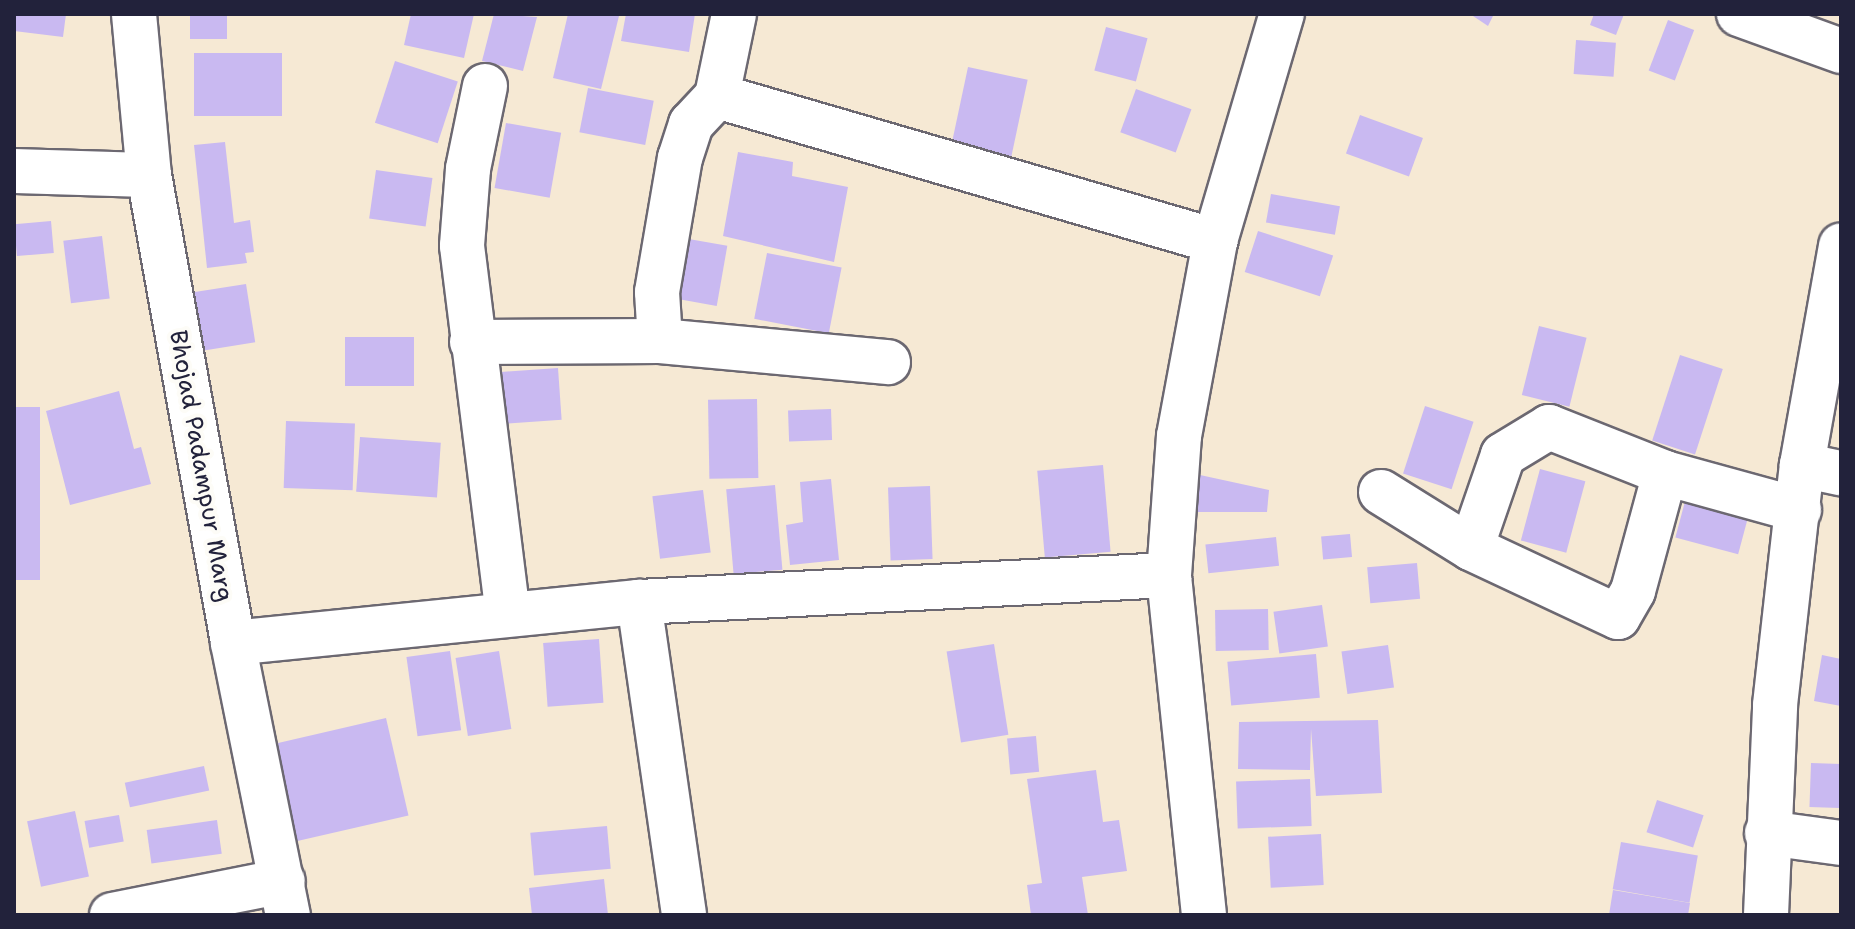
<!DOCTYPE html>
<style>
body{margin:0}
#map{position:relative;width:1855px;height:929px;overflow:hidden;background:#f6e9d4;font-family:"Shantell Sans",sans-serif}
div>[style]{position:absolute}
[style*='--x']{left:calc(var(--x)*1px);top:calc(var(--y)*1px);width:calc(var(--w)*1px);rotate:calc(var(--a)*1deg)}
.building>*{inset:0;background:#c9b9f1;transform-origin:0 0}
.roads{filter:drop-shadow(2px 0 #6c6871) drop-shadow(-2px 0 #6c6871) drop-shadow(0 2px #6c6871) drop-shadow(0 -2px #6c6871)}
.minor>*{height:44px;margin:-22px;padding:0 22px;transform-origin:22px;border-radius:22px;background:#fff}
span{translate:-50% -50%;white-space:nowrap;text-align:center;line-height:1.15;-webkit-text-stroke:8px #fdfcf7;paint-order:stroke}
.street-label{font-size:24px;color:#22223b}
.frame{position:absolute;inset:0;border:16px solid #22223b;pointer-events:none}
</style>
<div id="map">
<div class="building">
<div style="clip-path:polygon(14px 14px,66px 14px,63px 37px,14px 31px)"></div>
<div style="left:190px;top:14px;width:37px;height:25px"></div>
<div style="clip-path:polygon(411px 14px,474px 14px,464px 58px,404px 45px)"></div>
<div style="clip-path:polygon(494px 14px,537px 17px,523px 71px,482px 61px)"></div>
<div style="clip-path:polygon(568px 14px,619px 16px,601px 89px,553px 78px)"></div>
<div style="clip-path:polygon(626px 14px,695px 14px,689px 52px,621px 41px)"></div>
<div style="clip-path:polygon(1470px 14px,1494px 14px,1488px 26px)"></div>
<div style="clip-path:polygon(1594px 14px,1624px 14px,1616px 35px,1590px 25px)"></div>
<div style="left:1668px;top:20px;width:28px;height:54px;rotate:21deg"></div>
<div style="left:1106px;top:27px;width:43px;height:45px;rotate:15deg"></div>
<div style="left:1576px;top:40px;width:40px;height:34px;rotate:4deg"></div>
<div style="left:194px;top:53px;width:88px;height:63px"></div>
<div style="left:395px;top:61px;width:66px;height:65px;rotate:18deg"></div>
<div style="left:968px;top:67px;width:61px;height:82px;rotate:12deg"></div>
<div style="left:588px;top:88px;width:67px;height:45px;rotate:11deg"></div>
<div style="left:1136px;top:89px;width:59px;height:46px;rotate:20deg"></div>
<div style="left:1360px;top:115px;width:67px;height:41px;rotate:20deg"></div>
<div style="left:506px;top:123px;width:56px;height:66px;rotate:10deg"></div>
<div style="clip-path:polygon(225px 142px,234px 223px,250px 220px,254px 252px,245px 253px,247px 263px,207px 268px,194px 145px)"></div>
<div style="clip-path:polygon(738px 152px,793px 162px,792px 176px,848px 187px,834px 262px,723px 236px)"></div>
<div style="left:376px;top:170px;width:57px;height:49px;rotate:8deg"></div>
<div style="left:1271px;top:194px;width:70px;height:29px;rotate:10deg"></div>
<div style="left:51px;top:221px;width:32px;height:37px;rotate:85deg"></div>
<div style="left:1258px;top:231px;width:79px;height:43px;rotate:18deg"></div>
<div style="left:102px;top:236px;width:63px;height:39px;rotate:83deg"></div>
<div style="left:683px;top:238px;width:45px;height:61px;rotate:10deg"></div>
<div style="left:767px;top:253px;width:76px;height:67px;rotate:11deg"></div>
<div style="left:246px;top:284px;width:59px;height:55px;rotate:81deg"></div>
<div style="left:1539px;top:326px;width:49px;height:71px;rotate:14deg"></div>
<div style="left:414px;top:337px;width:49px;height:69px;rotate:90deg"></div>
<div style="left:1680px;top:355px;width:45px;height:90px;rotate:18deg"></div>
<div style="left:558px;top:368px;width:52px;height:57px;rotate:86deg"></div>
<div style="clip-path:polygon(119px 391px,134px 449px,141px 447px,151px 484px,70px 505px,46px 411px)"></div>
<div style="left:757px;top:399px;width:79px;height:49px;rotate:89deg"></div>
<div style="left:1425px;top:406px;width:51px;height:71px;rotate:18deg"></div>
<div style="left:14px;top:407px;width:26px;height:173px"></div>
<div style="left:831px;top:409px;width:31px;height:43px;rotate:88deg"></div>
<div style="left:286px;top:421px;width:69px;height:67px;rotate:2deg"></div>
<div style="left:360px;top:437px;width:81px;height:55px;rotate:4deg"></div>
<div style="left:1103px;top:465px;width:87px;height:66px;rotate:85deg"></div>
<div style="left:1540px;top:469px;width:47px;height:74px;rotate:15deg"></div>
<div style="clip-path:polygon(1200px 475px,1269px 490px,1267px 512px,1196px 512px)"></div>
<div style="clip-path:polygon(831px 479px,839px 560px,790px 565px,786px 525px,803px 522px,800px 482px)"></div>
<div style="left:775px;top:485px;width:85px;height:49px;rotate:85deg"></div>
<div style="left:930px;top:486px;width:73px;height:42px;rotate:88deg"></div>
<div style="left:703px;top:490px;width:63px;height:51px;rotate:83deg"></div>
<div style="left:1687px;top:494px;width:65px;height:45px;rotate:15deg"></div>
<div style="left:1350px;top:534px;width:23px;height:29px;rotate:85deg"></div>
<div style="left:1276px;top:537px;width:29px;height:71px;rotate:84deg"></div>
<div style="left:1417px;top:563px;width:36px;height:50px;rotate:85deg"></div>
<div style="left:1322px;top:605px;width:42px;height:49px;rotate:82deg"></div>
<div style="left:1268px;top:609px;width:41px;height:53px;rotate:89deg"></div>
<div style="left:599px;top:639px;width:64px;height:56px;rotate:86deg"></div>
<div style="left:994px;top:644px;width:92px;height:48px;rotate:81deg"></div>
<div style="left:1388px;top:645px;width:43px;height:47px;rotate:82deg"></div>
<div style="left:450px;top:651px;width:80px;height:44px;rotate:82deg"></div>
<div style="left:499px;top:651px;width:79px;height:44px;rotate:81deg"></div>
<div style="left:1316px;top:654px;width:44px;height:89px;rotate:85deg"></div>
<div style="clip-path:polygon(1822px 655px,1841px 659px,1841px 706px,1814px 701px)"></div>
<div style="left:386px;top:718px;width:100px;height:114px;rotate:77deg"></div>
<div style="clip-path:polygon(1378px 720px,1382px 793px,1316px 796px,1311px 729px,1310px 770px,1238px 769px,1239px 722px)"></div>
<div style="left:1036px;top:736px;width:36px;height:29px;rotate:85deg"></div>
<div style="left:1811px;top:763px;width:30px;height:44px;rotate:2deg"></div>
<div style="left:204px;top:766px;width:25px;height:81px;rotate:78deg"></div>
<div style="clip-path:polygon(1096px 770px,1103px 822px,1119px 820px,1127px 871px,1082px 877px,1088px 915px,1031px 915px,1027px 885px,1042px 883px,1027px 779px)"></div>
<div style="left:1310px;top:779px;width:47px;height:74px;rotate:88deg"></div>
<div style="left:1657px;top:800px;width:49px;height:34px;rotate:18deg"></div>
<div style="left:75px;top:811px;width:67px;height:49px;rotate:78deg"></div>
<div style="left:119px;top:815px;width:27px;height:35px;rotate:80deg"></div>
<div style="left:217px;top:820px;width:34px;height:71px;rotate:82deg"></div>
<div style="left:607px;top:826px;width:43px;height:77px;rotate:85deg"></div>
<div style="left:1321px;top:834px;width:51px;height:53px;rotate:87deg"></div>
<div style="left:1621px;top:842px;width:78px;height:48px;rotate:10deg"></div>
<div style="clip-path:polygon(604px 879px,608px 915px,532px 915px,529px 888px)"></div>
<div style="clip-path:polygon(1613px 890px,1690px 903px,1688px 915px,1609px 915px)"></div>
</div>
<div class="roads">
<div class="minor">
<div style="--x:134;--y:14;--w:162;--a:84.7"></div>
<div style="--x:149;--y:175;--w:475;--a:79.8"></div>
<div style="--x:233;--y:643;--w:278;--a:78.6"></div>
<div style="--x:734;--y:14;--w:84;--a:101.7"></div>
<div style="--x:717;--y:96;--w:519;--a:16.23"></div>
<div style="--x:1739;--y:14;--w:109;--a:19.9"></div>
<div style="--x:485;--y:86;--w:85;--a:101.6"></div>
<div style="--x:468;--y:169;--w:77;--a:94.5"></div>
<div style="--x:462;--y:246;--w:370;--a:82.9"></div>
<div style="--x:14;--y:171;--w:135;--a:1.7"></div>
<div style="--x:660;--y:341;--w:49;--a:-93.5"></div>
<div style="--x:657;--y:292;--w:136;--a:-80.3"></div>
<div style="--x:680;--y:158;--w:36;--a:-72"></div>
<div style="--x:691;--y:124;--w:38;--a:-47"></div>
<div style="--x:472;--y:342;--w:188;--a:-0.3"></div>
<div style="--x:660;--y:341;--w:229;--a:5.3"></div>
<div style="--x:1802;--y:465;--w:40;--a:12"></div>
<div style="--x:1665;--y:473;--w:122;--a:105.2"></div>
<div style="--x:1633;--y:591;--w:30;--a:120"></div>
<div style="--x:1618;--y:617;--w:162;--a:-154.9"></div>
<div style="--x:1471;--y:548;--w:98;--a:-71"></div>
<div style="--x:1503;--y:455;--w:54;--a:-31.3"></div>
<div style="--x:1549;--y:427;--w:125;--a:21.6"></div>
<div style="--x:1665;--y:473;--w:139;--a:15.4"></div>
<div style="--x:1381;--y:492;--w:106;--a:31.9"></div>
<div style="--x:639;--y:602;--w:316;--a:81.8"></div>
<div style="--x:233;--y:643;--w:408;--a:-5.8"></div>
<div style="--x:639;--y:602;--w:531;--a:-2.92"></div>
<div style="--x:1767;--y:833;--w:75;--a:7.7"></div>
<div style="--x:112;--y:915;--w:174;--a:-11.2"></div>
<div style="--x:1204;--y:915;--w:342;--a:-95.9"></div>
<div style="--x:1169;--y:575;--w:139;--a:-85.9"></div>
<div style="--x:1179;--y:436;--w:198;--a:-79.5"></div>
<div style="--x:1215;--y:241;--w:237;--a:-73.6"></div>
<div style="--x:1766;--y:915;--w:210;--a:-87.5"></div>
<div style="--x:1775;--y:705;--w:242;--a:-83.6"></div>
<div style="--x:1802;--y:465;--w:223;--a:-79.9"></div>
</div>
</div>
<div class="street-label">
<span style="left:201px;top:466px;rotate:80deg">Bhojad Padampur Marg</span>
</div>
<div class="frame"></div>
</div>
